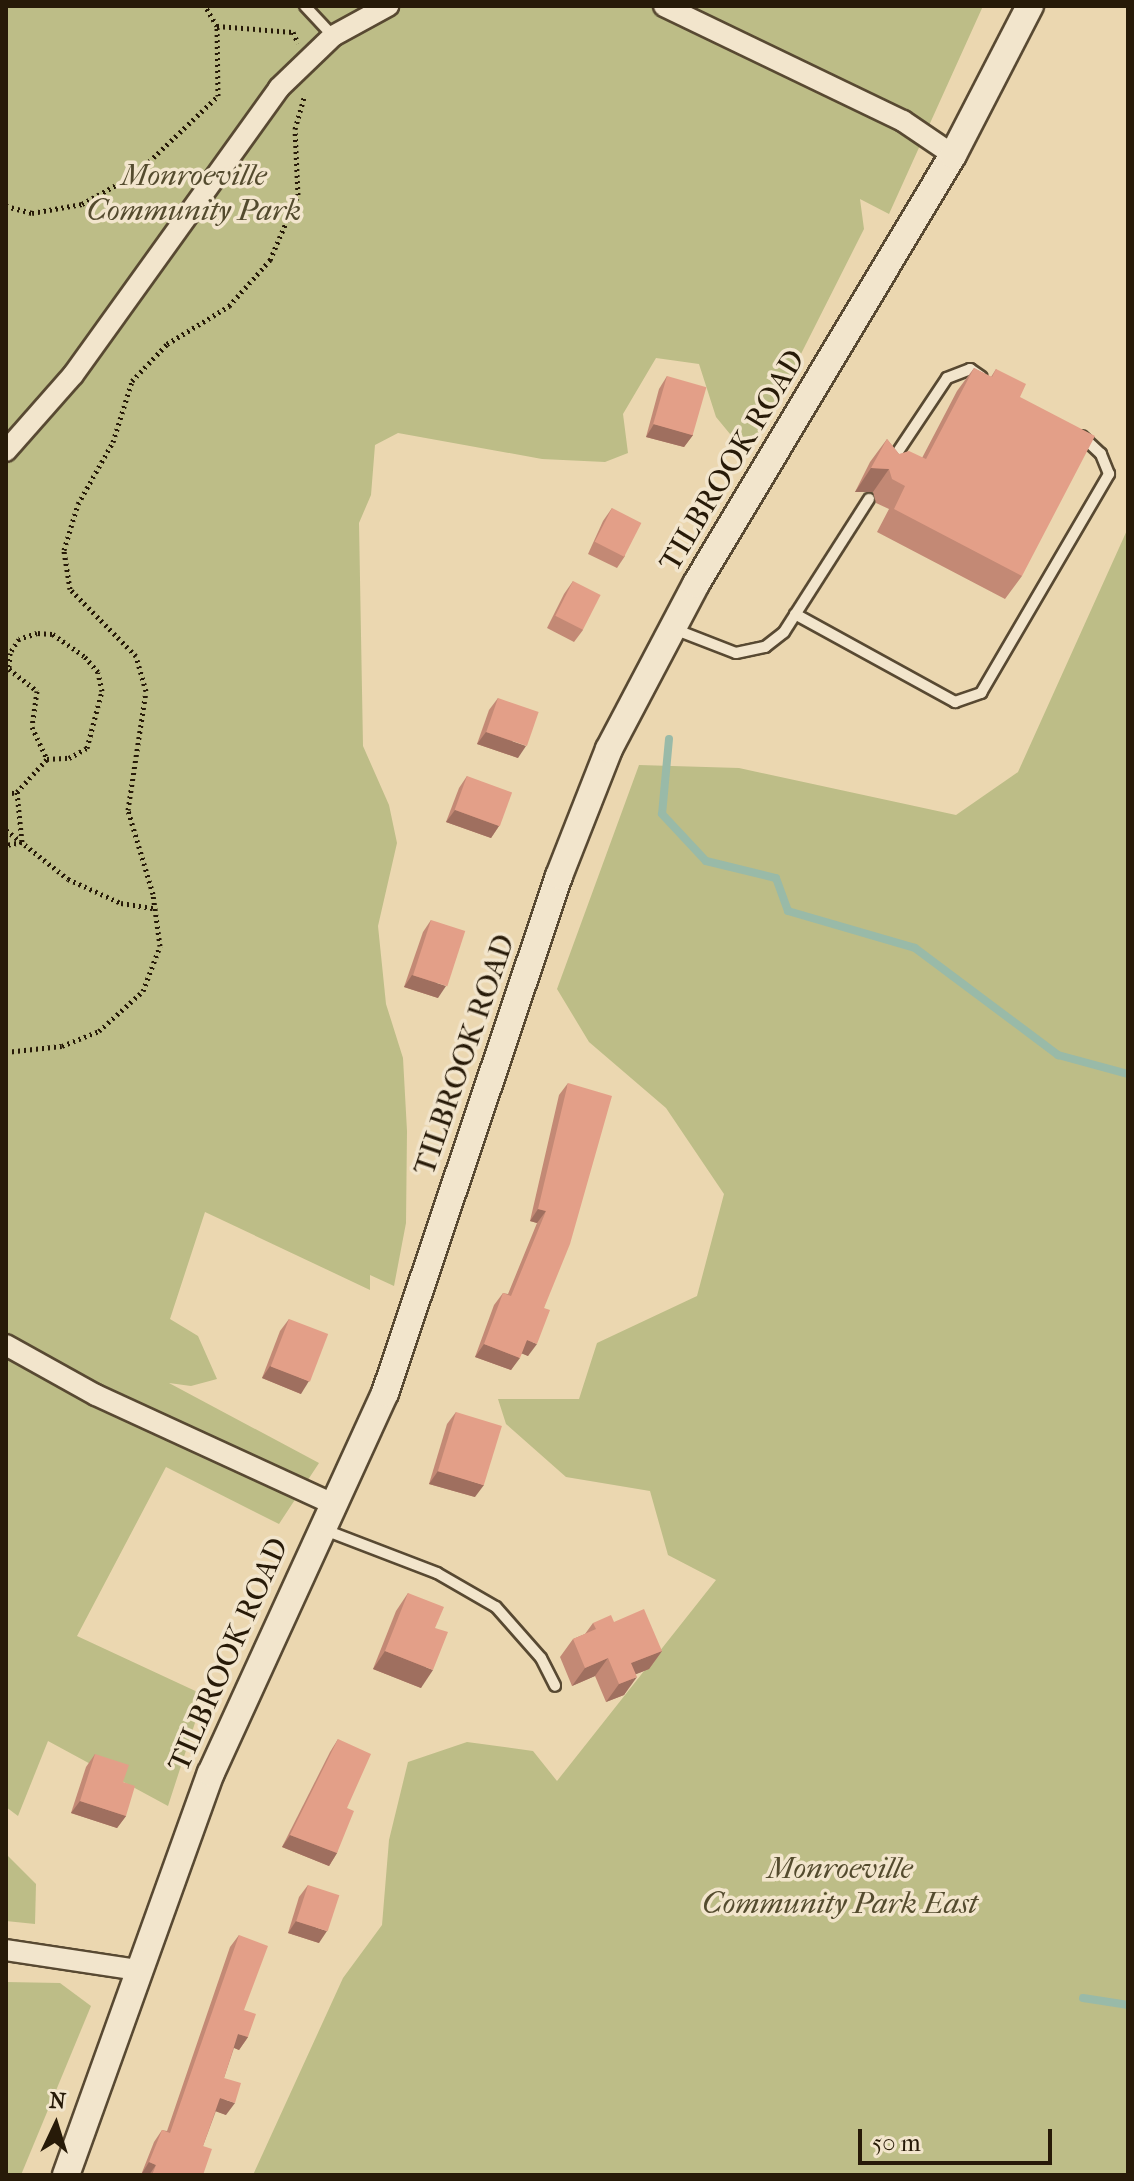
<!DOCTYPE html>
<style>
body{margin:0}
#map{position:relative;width:1134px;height:2181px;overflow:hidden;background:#ebd7b0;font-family:"IM FELL French Canon",serif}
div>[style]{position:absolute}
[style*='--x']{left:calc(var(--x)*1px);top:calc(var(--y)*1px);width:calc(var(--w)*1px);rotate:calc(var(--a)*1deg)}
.green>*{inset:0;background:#bdbd87}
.stream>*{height:8px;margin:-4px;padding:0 4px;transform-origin:4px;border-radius:4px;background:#99baa8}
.path>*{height:5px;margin-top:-2.5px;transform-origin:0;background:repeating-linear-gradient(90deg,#271a08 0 2px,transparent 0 6px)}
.roads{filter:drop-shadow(2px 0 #584932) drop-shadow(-2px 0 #584932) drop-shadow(0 2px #584932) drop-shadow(0 -2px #584932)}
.service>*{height:10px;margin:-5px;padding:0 5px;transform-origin:5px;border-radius:5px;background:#f2e5cc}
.minor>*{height:20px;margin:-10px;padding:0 10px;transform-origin:10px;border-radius:10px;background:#f2e5cc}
.tertiary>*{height:26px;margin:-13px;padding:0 13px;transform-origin:13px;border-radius:13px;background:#f2e5cc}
.wall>*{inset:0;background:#c38975}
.shaded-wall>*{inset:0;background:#9f6f5f}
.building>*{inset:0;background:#e39f88;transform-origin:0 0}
span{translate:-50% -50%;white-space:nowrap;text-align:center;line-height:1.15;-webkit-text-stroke:7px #f2e5cc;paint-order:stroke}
.park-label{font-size:30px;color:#544b2e;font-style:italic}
.street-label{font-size:30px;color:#271a08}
.frame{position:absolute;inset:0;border:8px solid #271a08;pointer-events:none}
.north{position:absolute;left:16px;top:2085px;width:80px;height:80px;-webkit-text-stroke:6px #f2e5cc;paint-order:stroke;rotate:4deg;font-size:22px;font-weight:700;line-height:32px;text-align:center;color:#271a08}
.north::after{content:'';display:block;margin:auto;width:28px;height:36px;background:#271a08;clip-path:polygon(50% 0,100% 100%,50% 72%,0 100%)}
.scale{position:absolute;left:858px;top:2129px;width:194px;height:36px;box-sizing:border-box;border:4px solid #271a08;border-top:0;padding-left:10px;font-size:24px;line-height:28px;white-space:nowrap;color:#271a08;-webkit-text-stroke:6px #f2e5cc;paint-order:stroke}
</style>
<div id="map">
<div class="green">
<div style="clip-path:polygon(6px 6px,983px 6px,889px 214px,860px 199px,864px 229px,749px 457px,716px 417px,699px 364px,656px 358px,623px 414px,628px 453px,605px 462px,542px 459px,398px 433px,375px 445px,371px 495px,359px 523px,363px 746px,389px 805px,397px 843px,378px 926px,386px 1004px,403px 1058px,407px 1131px,406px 1223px,394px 1286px,370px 1275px,370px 1290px,205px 1212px,170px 1319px,198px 1336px,217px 1379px,191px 1386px,169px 1383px,319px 1463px,279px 1524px,166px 1467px,77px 1636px,204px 1695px,168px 1806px,48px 1741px,18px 1816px,6px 1807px)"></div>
<div style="clip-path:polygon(1128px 528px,1128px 2175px,253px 2175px,343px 1978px,382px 1925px,389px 1840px,408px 1762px,467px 1742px,533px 1751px,557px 1781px,716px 1580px,668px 1555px,650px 1491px,566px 1477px,506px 1424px,498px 1399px,579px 1399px,597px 1343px,697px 1296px,724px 1194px,666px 1108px,589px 1042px,557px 989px,639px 765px,739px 768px,956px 815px,1018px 772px)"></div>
<div style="clip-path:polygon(6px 1854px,36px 1884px,35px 1924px,6px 1921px)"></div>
<div style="clip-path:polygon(6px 1982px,60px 1983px,91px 2006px,21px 2175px,6px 2175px)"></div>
</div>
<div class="stream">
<div style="--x:669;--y:739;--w:75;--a:95.3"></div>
<div style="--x:662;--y:814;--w:64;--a:46.9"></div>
<div style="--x:706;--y:861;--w:72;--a:13.7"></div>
<div style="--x:776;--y:878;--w:35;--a:70"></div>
<div style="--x:788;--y:911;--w:132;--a:16.2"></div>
<div style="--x:915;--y:948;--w:179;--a:36.8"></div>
<div style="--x:1058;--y:1055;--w:73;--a:15.2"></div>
<div style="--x:1083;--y:1998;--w:46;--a:8.8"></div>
</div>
<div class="path">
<div style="--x:217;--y:26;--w:76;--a:4.5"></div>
<div style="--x:293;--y:32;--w:12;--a:66"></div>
<div style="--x:6;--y:206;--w:27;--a:15"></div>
<div style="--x:32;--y:213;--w:51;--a:-10.2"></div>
<div style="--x:82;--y:204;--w:62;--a:-29.1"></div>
<div style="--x:136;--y:174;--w:113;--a:-43.6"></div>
<div style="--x:218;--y:96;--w:70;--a:-90.8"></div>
<div style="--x:217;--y:26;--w:23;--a:-121"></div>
<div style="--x:17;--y:792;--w:45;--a:-47.7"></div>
<div style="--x:47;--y:759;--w:22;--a:-3"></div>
<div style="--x:69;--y:758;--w:21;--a:-29"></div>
<div style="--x:87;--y:748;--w:59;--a:-75.3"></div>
<div style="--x:102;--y:691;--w:19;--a:-102"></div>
<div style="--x:98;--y:672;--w:21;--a:-131"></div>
<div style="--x:84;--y:656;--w:39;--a:-145"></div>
<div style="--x:52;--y:634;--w:15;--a:-176"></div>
<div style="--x:37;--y:633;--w:19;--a:162"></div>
<div style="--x:19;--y:639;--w:17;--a:123"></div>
<div style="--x:10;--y:653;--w:16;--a:94"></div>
<div style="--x:9;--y:669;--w:36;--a:38"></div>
<div style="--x:37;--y:691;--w:36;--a:98"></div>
<div style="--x:32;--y:727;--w:35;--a:65"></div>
<div style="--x:6;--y:794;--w:11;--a:-10"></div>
<div style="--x:17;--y:792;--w:50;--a:84.3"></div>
<div style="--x:22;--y:842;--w:16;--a:169"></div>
<div style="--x:6;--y:830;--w:79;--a:38.3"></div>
<div style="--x:68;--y:879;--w:58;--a:24.4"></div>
<div style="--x:121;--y:903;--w:33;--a:9"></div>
<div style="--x:6;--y:1052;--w:56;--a:-6.1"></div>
<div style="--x:62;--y:1046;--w:40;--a:-22"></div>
<div style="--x:99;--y:1031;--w:59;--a:-42.3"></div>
<div style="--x:143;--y:991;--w:48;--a:-69.3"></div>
<div style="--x:160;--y:946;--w:52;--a:-97.7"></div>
<div style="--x:153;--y:894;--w:88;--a:-106.6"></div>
<div style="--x:128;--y:810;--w:120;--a:-81.4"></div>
<div style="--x:146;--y:691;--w:36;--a:-106"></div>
<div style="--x:136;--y:656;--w:94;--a:-134.6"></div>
<div style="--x:70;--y:589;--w:39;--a:-99"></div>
<div style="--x:64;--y:550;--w:48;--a:-73.1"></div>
<div style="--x:78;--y:504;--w:71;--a:-60.6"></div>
<div style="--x:113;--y:442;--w:64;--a:-72.7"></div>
<div style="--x:132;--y:381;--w:51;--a:-46.6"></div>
<div style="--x:167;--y:344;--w:73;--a:-31.5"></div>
<div style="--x:229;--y:306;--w:62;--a:-48.3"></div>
<div style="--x:270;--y:260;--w:71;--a:-66.7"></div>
<div style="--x:298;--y:195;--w:66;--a:-92.6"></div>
<div style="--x:295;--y:129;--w:35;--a:-74"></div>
</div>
<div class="roads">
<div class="service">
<div style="--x:305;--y:6;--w:41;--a:47"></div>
<div style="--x:891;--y:462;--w:101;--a:-56.3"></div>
<div style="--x:947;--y:378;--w:25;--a:-21"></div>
<div style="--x:970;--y:369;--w:14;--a:34"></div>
<div style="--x:795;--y:614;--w:183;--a:28.8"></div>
<div style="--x:955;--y:702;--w:28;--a:-19"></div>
<div style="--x:981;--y:693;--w:254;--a:-59.7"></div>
<div style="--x:1109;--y:474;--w:22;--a:-112"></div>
<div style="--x:1101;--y:454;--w:26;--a:-137"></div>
<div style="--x:674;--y:629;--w:66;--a:21.2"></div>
<div style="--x:736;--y:653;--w:30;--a:-12"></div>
<div style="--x:765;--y:647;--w:24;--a:-38"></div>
<div style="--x:784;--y:632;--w:158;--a:-57.4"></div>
<div style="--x:325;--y:1530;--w:120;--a:21"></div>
<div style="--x:437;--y:1573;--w:68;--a:30"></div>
<div style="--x:496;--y:1607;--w:68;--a:48.6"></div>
<div style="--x:541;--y:1658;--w:31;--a:63"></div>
</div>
<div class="minor">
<div style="--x:664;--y:6;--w:265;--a:25.7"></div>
<div style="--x:903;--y:121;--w:60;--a:34.2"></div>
<div style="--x:6;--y:451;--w:101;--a:-48.6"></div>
<div style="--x:73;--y:375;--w:353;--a:-54.3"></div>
<div style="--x:279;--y:88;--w:75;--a:-43.9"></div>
<div style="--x:333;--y:36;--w:63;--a:-28.6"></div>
<div style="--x:6;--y:1345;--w:103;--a:29.1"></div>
<div style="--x:96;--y:1395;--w:259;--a:24.7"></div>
<div style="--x:6;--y:1950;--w:134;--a:8.6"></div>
</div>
<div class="tertiary">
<div style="--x:66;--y:2175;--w:427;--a:-70.2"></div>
<div style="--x:211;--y:1773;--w:418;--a:-65.4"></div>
<div style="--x:385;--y:1393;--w:545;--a:-71.4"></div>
<div style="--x:559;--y:876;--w:136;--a:-68.5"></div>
<div style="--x:609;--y:749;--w:187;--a:-62.2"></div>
<div style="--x:696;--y:584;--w:500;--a:-59.08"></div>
<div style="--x:953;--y:155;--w:168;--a:-62.7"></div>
</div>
</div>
<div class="wall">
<div style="clip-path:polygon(974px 368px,991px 377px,996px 369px,1020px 397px,1022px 576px,1005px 599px,877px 532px,889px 509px,876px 503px,873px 492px,855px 492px,870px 462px,887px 439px,899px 454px,922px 458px,957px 391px)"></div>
<div style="clip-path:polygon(667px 376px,693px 435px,684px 447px,646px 437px,659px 389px)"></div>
<div style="clip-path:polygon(612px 508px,625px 556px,617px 568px,588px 554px,603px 521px)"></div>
<div style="clip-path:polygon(573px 581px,583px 630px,574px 642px,547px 628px,564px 594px)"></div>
<div style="clip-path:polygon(498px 698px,518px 758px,477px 744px,489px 710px)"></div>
<div style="clip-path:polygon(467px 776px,499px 826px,491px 838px,446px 822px,459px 788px)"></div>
<div style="clip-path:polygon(431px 920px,438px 998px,404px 987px,423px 932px)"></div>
<div style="clip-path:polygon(568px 1083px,544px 1308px,528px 1356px,522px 1353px,511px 1370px,475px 1357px,494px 1305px,503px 1293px,508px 1294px,537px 1223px,530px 1221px,559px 1095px)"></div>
<div style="clip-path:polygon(289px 1319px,301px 1394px,262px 1378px,280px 1331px)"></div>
<div style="clip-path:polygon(456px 1412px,475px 1497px,429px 1484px,447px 1424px)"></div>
<div style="clip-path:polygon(408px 1593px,435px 1628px,421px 1688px,373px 1669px,396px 1611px)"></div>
<div style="clip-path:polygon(614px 1622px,662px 1651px,649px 1669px,636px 1674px,624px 1695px,606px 1702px,595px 1676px,572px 1686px,560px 1657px,573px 1639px,585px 1634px,593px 1623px)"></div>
<div style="clip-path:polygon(338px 1739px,347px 1808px,337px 1853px,329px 1866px,282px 1847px,330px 1752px)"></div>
<div style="clip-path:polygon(95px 1754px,123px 1782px,126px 1816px,117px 1828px,71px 1813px,86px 1767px)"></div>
<div style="clip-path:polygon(308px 1885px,319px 1943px,288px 1933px,299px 1897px)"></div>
<div style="clip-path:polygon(239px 1935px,244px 2010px,248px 2037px,239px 2050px,234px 2048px,224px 2078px,226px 2115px,216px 2111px,203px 2146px,203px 2175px,141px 2175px,154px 2142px,162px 2130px,167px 2131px,230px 1947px)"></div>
</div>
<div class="shaded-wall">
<div style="clip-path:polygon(654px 424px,693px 435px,684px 447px,646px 437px)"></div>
<div style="clip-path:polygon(871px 468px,889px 469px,873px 492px,855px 492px)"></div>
<div style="clip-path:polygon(486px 732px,526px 746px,518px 758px,477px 744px)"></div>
<div style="clip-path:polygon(455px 810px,499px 826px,491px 838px,446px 822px)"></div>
<div style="clip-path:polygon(412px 975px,446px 986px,438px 998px,404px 987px)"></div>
<div style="clip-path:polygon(538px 1209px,546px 1211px,537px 1223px,530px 1221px)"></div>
<div style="clip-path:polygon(527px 1340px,537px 1344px,528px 1356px,518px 1352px)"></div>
<div style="clip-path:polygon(484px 1344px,520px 1358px,511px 1370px,475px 1357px)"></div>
<div style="clip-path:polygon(270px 1366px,309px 1381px,301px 1394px,262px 1378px)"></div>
<div style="clip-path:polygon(438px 1471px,484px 1485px,475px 1497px,429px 1484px)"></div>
<div style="clip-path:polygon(385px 1651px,433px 1670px,421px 1688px,373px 1669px)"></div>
<div style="clip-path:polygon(662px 1651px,649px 1669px,619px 1681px,631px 1663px)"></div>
<div style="clip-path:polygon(608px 1658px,595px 1676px,572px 1686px,585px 1668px)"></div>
<div style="clip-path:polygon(637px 1677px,624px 1695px,606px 1702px,619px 1684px)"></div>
<div style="clip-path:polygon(80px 1801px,126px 1816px,117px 1828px,71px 1813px)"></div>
<div style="clip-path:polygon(290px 1835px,337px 1853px,329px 1866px,282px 1847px)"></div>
<div style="clip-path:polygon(296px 1921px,327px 1931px,319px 1943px,288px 1933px)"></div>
<div style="clip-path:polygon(238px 2034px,248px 2037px,239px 2050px,230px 2046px)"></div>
<div style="clip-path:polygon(220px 2098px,235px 2103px,226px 2115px,212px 2110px)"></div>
<div style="clip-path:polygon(149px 2162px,156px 2165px,149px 2175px,141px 2175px)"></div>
</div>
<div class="building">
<div style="clip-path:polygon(974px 368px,992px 377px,996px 369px,1026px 384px,1020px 397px,1095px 436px,1022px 576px,894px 509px,905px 486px,892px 479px,889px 469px,871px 468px,887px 439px,899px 454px,909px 451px,926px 459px)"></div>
<div style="left:667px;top:376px;width:41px;height:50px;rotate:16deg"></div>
<div style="left:612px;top:508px;width:33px;height:38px;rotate:27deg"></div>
<div style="left:573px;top:581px;width:31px;height:39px;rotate:27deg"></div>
<div style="left:498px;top:698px;width:43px;height:36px;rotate:19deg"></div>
<div style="left:467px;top:776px;width:48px;height:36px;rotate:20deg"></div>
<div style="left:431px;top:920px;width:36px;height:58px;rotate:18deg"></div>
<div style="clip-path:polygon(568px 1083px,612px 1096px,570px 1244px,544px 1308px,550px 1310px,537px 1344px,527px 1340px,520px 1358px,484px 1344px,503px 1293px,511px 1296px,546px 1211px,538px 1209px)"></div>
<div style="left:289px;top:1319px;width:42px;height:51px;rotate:21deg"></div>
<div style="left:456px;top:1412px;width:48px;height:62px;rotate:17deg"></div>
<div style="clip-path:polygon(408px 1593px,444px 1607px,435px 1628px,448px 1632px,433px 1670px,385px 1651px)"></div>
<div style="clip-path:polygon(644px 1609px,662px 1651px,631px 1663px,637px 1677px,619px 1684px,608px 1658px,585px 1668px,573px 1639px,596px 1629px,593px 1623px,611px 1615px,614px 1622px)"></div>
<div style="clip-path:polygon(338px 1739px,371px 1754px,347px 1808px,354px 1811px,337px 1853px,290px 1835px)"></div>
<div style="clip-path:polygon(95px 1754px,129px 1765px,123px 1782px,135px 1786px,126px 1816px,80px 1801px)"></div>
<div style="left:308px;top:1885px;width:33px;height:38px;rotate:18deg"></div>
<div style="clip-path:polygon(239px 1935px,268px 1946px,244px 2010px,256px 2014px,248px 2037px,238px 2034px,224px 2078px,241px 2083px,235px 2103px,220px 2098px,203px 2146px,212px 2149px,203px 2175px,152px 2175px,156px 2165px,149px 2162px,162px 2130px,170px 2133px)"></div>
</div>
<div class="park-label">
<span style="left:194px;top:193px">Monroeville<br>Community Park</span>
<span style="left:840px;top:1886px">Monroeville<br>Community Park East</span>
</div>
<div class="street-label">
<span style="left:733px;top:461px;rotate:-59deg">TILBROOK ROAD</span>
<span style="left:465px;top:1055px;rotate:-71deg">TILBROOK ROAD</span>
<span style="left:229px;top:1655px;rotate:-66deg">TILBROOK ROAD</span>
</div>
<div class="frame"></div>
<div class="north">N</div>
<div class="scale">50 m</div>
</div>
